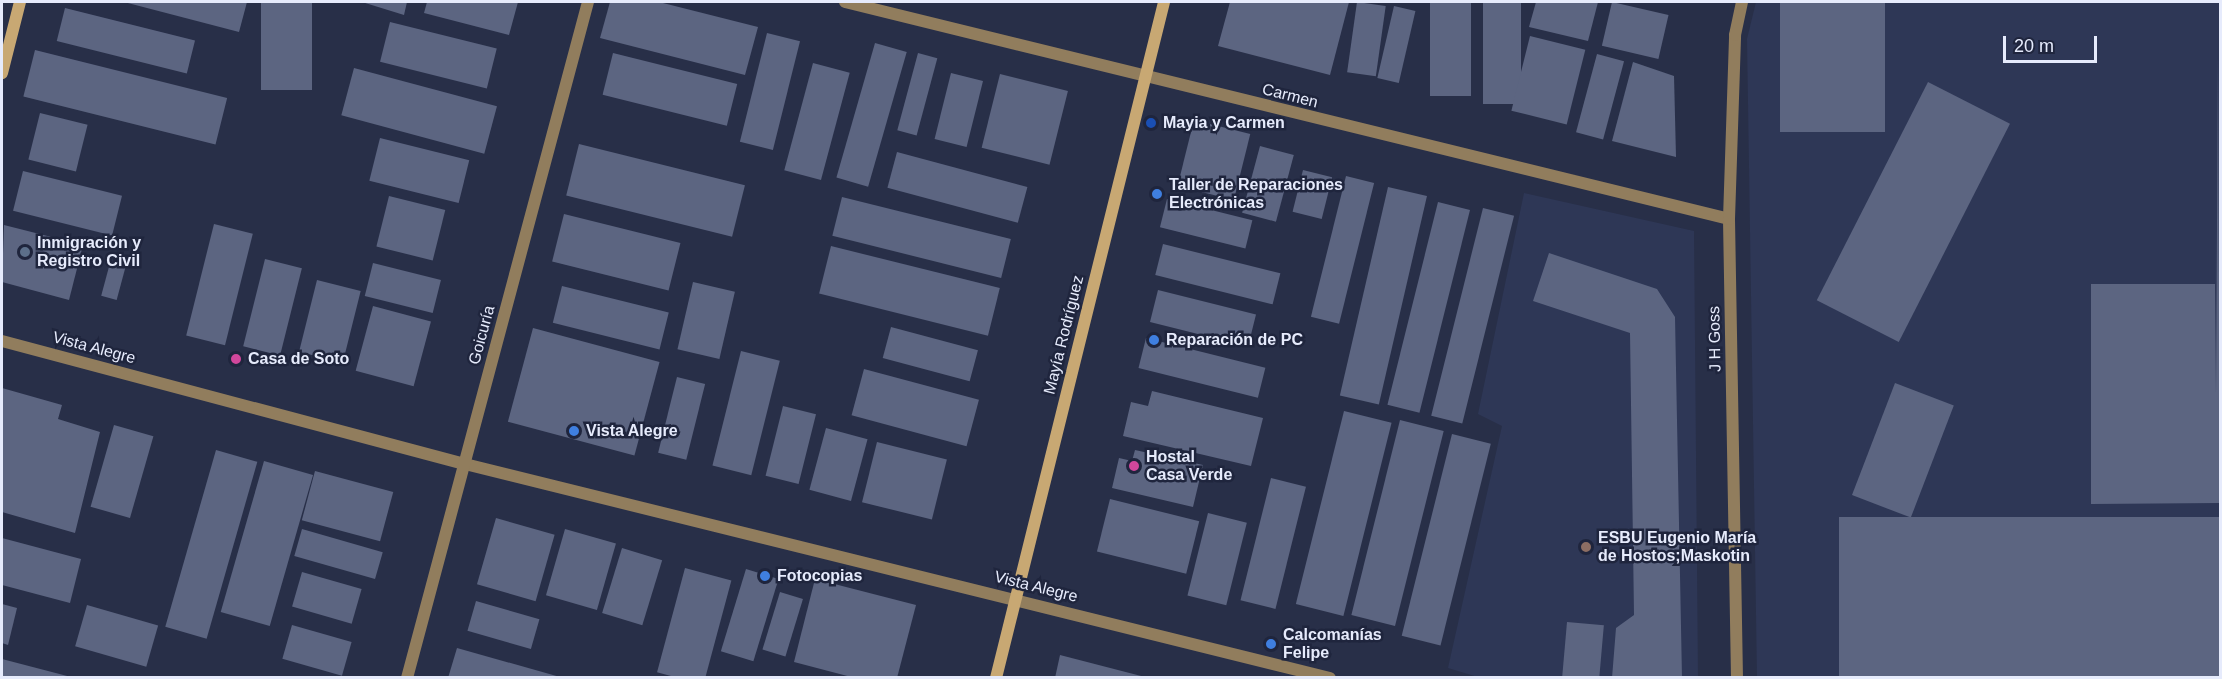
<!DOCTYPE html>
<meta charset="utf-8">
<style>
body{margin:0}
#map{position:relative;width:2222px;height:679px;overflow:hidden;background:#282f48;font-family:Helvetica,sans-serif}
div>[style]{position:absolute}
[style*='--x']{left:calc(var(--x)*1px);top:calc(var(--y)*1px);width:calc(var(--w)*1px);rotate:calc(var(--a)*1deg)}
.built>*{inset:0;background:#2e3756}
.building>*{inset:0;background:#5c6581;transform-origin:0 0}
.street>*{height:12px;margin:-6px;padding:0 6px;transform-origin:6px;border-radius:6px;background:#917d5d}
.secondary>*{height:12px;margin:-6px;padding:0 6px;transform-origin:6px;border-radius:6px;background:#c8a873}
.dots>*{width:16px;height:16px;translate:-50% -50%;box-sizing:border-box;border:3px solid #1f253d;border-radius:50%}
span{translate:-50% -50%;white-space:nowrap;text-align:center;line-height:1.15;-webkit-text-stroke:5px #1f253d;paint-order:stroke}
.street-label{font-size:16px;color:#e6ebfc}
.poi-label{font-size:16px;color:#e6ebfc;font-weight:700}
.left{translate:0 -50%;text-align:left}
.frame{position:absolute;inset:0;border:3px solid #e6ebfc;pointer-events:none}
.scale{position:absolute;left:2003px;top:36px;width:94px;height:27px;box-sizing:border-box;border:3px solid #e6ebfc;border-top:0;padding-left:8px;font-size:18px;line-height:21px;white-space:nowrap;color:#e6ebfc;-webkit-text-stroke:4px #1f253d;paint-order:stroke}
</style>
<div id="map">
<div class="built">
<div style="clip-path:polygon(1756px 2px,2220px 2px,2220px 677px,1757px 677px,1747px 39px)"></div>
<div style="clip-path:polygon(1524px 193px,1694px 231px,1698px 677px,1481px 678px,1448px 668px,1502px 426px,1478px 414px)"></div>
</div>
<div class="building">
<div style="clip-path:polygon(124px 2px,247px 2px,239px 32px)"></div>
<div style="left:261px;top:2px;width:51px;height:88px"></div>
<div style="clip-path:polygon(362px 2px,407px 2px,404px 15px)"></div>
<div style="clip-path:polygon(427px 2px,518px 2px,509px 35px,424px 13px)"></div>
<div style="clip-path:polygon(610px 2px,659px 2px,758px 27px,745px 75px,600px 38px)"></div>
<div style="clip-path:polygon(1230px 2px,1349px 2px,1330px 75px,1218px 46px)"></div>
<div style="left:1357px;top:2px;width:29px;height:71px;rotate:8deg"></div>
<div style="left:1430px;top:2px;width:41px;height:94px"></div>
<div style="left:1483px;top:2px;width:38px;height:102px"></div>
<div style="clip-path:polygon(1536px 2px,1598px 2px,1588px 41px,1529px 27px)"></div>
<div style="left:1612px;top:2px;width:58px;height:45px;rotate:13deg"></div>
<div style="left:1780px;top:2px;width:105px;height:130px"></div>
<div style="left:1394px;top:6px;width:22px;height:74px;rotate:13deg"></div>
<div style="left:65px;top:8px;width:134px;height:34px;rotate:14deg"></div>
<div style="left:390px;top:22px;width:110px;height:41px;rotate:14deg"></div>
<div style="left:767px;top:33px;width:34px;height:112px;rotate:14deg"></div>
<div style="left:1530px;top:36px;width:57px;height:77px;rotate:14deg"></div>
<div style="left:875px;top:43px;width:33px;height:140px;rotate:16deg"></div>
<div style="left:35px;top:50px;width:198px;height:48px;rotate:14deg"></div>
<div style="left:613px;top:53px;width:128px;height:43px;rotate:14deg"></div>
<div style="left:918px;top:53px;width:20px;height:80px;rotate:15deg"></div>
<div style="clip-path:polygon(2218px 53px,2220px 503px,2091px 504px,2091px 284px,2215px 284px,2216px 395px)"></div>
<div style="left:1597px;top:54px;width:28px;height:81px;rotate:15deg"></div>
<div style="clip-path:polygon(1633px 62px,1674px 76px,1676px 157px,1612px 141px)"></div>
<div style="left:813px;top:63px;width:38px;height:111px;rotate:15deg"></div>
<div style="left:354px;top:68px;width:148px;height:49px;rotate:15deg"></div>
<div style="left:951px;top:73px;width:33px;height:68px;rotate:14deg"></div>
<div style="left:1000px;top:74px;width:70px;height:76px;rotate:14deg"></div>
<div style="left:1928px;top:82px;width:92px;height:245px;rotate:27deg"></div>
<div style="left:40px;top:113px;width:49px;height:48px;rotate:14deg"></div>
<div style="left:1194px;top:120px;width:58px;height:68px;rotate:14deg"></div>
<div style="left:380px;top:138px;width:92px;height:44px;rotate:14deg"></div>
<div style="left:579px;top:144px;width:171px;height:53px;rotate:14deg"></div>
<div style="left:1260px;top:146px;width:35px;height:69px;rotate:15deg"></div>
<div style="left:897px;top:152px;width:135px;height:37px;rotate:15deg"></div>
<div style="left:1303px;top:170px;width:30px;height:43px;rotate:14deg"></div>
<div style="left:23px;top:171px;width:102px;height:41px;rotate:14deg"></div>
<div style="left:1346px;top:176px;width:29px;height:145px;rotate:14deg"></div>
<div style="left:1388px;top:187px;width:40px;height:214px;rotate:13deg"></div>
<div style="left:389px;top:196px;width:58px;height:52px;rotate:14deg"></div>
<div style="left:842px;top:197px;width:174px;height:40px;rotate:14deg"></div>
<div style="left:1167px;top:199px;width:88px;height:29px;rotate:14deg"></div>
<div style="left:1438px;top:202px;width:33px;height:209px;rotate:14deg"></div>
<div style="left:1483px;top:208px;width:32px;height:214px;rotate:14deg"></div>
<div style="left:564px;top:214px;width:120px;height:49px;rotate:14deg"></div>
<div style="left:214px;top:224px;width:40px;height:115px;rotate:14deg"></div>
<div style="clip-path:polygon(4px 225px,83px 245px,69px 300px,2px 282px)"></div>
<div style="left:1163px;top:244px;width:121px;height:32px;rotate:14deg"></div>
<div style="left:831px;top:246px;width:174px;height:49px;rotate:14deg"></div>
<div style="clip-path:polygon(1549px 253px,1657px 289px,1675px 317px,1682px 678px,1612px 678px,1616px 628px,1634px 615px,1630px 333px,1533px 301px)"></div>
<div style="left:265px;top:259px;width:38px;height:90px;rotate:14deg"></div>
<div style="left:110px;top:263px;width:16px;height:34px;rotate:15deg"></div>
<div style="left:373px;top:263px;width:70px;height:34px;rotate:14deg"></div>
<div style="left:317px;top:280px;width:45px;height:74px;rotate:14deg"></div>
<div style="left:693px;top:282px;width:43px;height:69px;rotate:13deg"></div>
<div style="left:562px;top:286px;width:110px;height:38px;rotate:14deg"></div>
<div style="left:1158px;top:290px;width:101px;height:33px;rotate:14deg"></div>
<div style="left:373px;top:306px;width:60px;height:67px;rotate:15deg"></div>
<div style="left:891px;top:327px;width:90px;height:32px;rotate:15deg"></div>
<div style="left:533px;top:328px;width:131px;height:97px;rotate:15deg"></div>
<div style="left:1146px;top:338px;width:123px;height:31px;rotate:14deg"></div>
<div style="left:741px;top:351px;width:40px;height:118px;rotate:14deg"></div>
<div style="left:864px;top:369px;width:119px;height:48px;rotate:15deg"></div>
<div style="left:677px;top:377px;width:29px;height:78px;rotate:14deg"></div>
<div style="left:1895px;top:383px;width:63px;height:120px;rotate:21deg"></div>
<div style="clip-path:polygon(2px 388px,62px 405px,58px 419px,100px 432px,75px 533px,2px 512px)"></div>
<div style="clip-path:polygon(1152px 391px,1263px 418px,1251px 466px,1123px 436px,1131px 402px,1148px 406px)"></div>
<div style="left:783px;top:406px;width:34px;height:72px;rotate:14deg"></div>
<div style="left:1344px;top:411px;width:49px;height:199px;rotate:14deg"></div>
<div style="left:1400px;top:420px;width:45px;height:201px;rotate:14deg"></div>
<div style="left:114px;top:425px;width:41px;height:85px;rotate:16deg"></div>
<div style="left:826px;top:428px;width:43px;height:64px;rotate:15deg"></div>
<div style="left:1452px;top:434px;width:40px;height:208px;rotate:14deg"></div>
<div style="left:877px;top:442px;width:72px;height:62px;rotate:14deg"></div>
<div style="left:216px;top:450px;width:43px;height:184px;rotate:16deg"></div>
<div style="clip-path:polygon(1135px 450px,1203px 465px,1193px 507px,1112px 488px,1119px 458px,1132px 461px)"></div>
<div style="left:264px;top:461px;width:51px;height:157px;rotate:16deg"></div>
<div style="left:315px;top:471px;width:81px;height:51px;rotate:15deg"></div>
<div style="left:1271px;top:478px;width:36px;height:126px;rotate:14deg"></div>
<div style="left:1110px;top:499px;width:92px;height:54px;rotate:14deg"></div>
<div style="left:1208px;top:513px;width:40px;height:85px;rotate:14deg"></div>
<div style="left:2220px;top:517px;width:161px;height:381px;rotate:90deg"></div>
<div style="left:496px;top:518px;width:61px;height:69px;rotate:16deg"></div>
<div style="left:302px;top:529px;width:84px;height:28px;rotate:16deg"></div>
<div style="left:565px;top:529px;width:53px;height:69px;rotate:16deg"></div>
<div style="clip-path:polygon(2px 538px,81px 559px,70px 603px,2px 585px)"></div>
<div style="left:622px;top:548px;width:42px;height:68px;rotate:17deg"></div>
<div style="left:685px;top:568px;width:48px;height:108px;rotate:15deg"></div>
<div style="left:746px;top:569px;width:34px;height:86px;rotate:17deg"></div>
<div style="left:302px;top:572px;width:62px;height:36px;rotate:16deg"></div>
<div style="clip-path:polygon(815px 579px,916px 605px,897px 678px,855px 678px,794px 662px)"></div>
<div style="left:780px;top:592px;width:24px;height:60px;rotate:17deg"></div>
<div style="left:476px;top:601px;width:66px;height:31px;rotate:16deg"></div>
<div style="clip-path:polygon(2px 604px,17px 608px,8px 645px,2px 643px)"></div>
<div style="left:87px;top:605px;width:74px;height:43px;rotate:16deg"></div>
<div style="left:1567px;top:622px;width:37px;height:56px;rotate:5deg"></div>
<div style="left:292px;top:625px;width:62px;height:35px;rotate:16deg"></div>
<div style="clip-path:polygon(457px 648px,560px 677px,560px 678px,448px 678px)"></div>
<div style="clip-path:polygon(1060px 655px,1145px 677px,1145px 678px,1055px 678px)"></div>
<div style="clip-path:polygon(2px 659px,71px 677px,71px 678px,2px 678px)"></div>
</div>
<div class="street">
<div style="--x:845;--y:2;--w:910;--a:13.79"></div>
<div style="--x:2;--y:341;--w:479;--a:14.9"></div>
<div style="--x:465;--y:464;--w:891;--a:13.9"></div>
<div style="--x:407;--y:678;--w:700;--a:-75.01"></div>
<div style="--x:1737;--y:678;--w:459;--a:-91"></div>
<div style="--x:1729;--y:219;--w:184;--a:-88.1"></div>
<div style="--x:1735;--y:35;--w:34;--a:-78"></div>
</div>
<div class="secondary">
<div style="--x:2;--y:73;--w:73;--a:-75.8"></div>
<div style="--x:996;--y:678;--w:697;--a:-76.04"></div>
</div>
<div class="dots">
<div style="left:1151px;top:123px;background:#1a4fb4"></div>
<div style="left:1157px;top:194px;background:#3f7fe0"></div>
<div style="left:25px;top:252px;background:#5c6f8a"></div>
<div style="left:1154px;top:340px;background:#3f7fe0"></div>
<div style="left:236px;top:359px;background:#d1479c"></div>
<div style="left:574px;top:431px;background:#3f7fe0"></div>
<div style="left:1134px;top:466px;background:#d1479c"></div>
<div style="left:1586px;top:547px;background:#8d6e63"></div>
<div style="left:765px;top:576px;background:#3f7fe0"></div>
<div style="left:1271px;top:644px;background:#3f7fe0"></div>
</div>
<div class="street-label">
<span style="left:1290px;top:96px;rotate:14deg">Carmen</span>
<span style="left:482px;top:335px;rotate:-75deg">Goicuría</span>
<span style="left:1064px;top:335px;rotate:-76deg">Mayía Rodríguez</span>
<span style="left:1715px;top:339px;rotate:-91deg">J H Goss</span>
<span style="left:94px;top:348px;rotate:15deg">Vista Alegre</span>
<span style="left:1036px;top:587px;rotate:14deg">Vista Alegre</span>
</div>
<div class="poi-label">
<span class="left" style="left:1163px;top:123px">Mayia y Carmen</span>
<span class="left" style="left:1169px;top:194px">Taller de Reparaciones<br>Electrónicas</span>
<span class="left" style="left:37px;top:252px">Inmigración y<br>Registro Civil</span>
<span class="left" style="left:1166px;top:340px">Reparación de PC</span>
<span class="left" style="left:248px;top:359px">Casa de Soto</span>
<span class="left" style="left:586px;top:431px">Vista Alegre</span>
<span class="left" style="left:1146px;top:466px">Hostal<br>Casa Verde</span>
<span class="left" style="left:1598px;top:547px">ESBU Eugenio María<br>de Hostos;Maskotin</span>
<span class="left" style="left:777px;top:576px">Fotocopias</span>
<span class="left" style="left:1283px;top:644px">Calcomanías<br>Felipe</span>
</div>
<div class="frame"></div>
<div class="scale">20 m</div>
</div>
